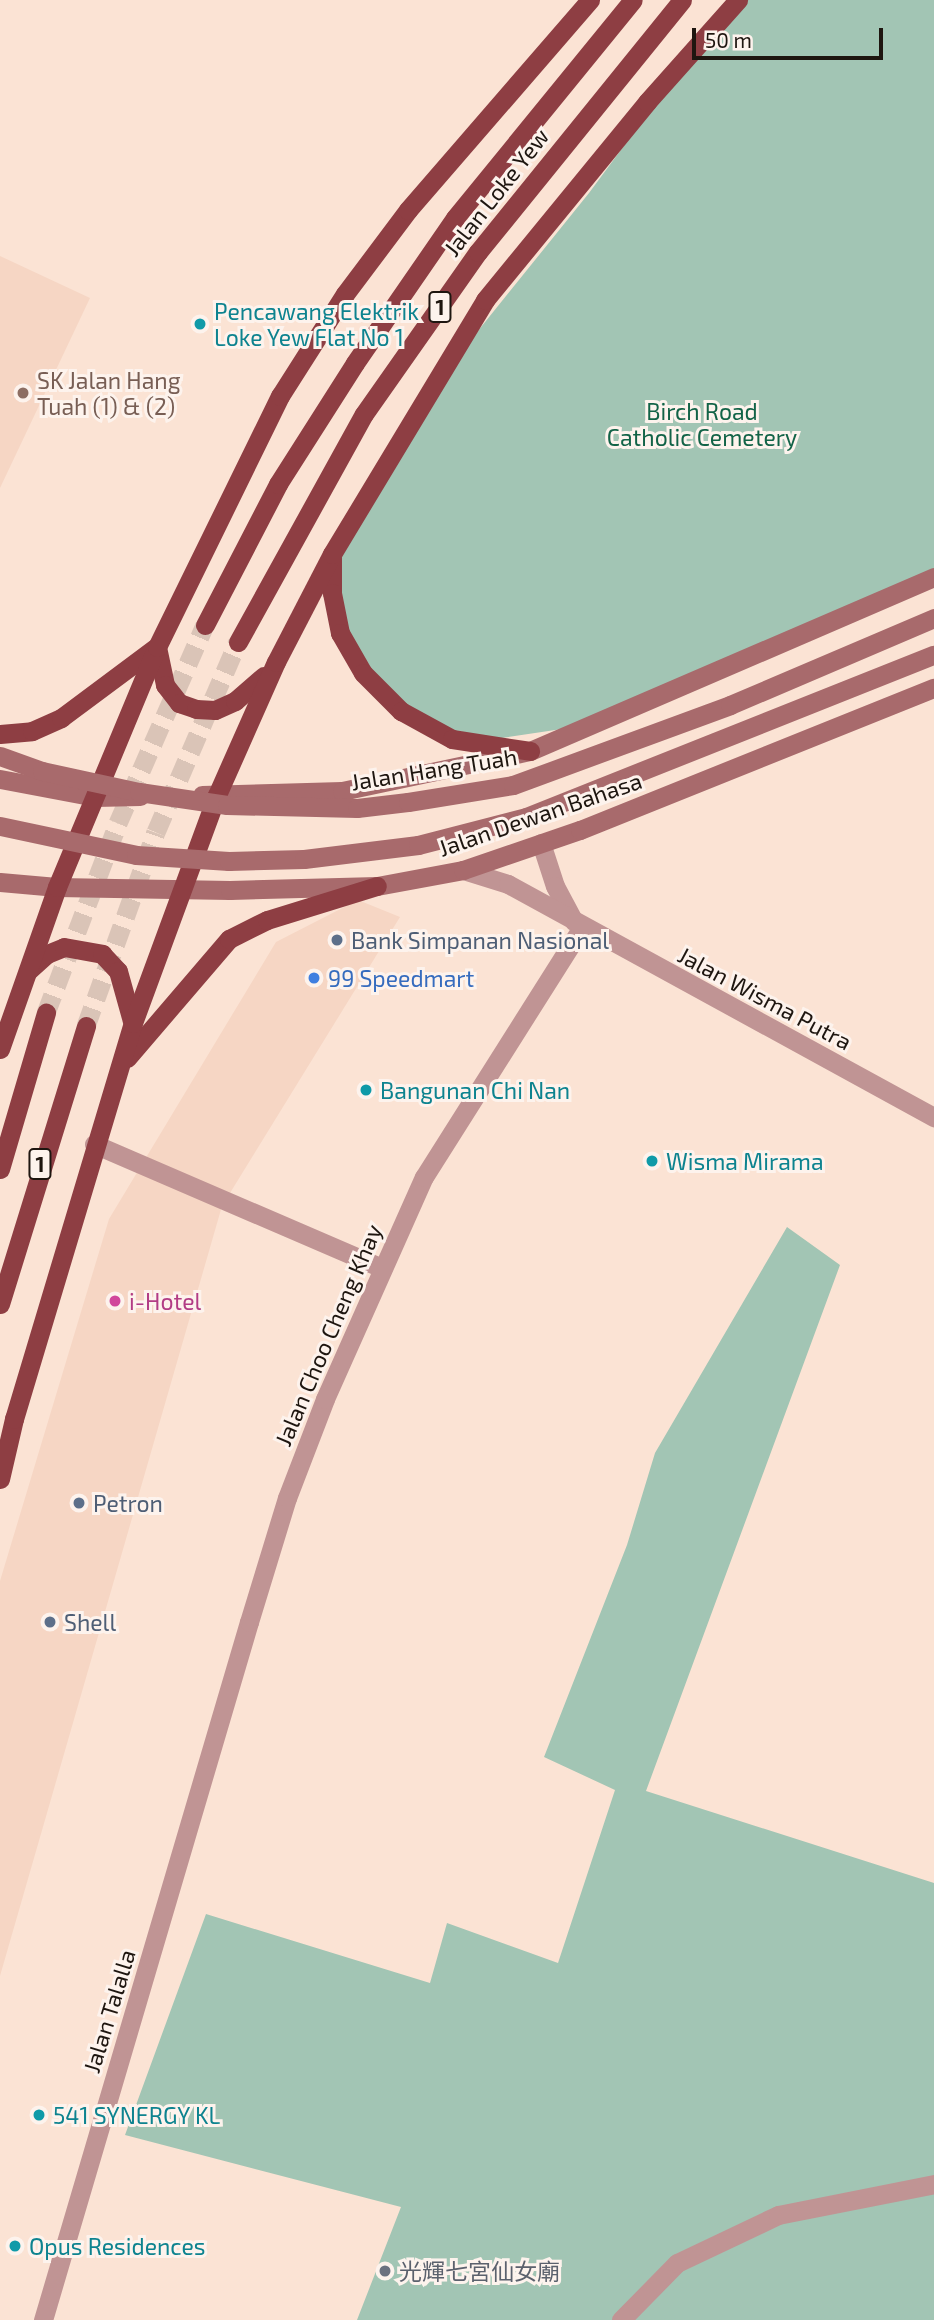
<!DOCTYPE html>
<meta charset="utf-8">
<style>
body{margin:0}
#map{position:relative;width:934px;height:2320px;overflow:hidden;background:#fbe3d4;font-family:"Exo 2","Noto Sans SC",sans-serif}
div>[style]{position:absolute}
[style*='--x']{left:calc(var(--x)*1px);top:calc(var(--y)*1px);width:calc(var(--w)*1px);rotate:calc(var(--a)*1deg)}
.built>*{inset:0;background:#f6d6c4}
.green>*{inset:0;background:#a2c5b4}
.trunk-tunnel>*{height:19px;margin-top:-9.5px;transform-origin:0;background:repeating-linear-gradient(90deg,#dac4b7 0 19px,transparent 0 29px)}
.minor>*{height:19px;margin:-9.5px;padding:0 9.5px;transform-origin:9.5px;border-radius:9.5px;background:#c09494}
.tertiary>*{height:19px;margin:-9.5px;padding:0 9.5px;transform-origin:9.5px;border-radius:9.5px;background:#c09494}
.secondary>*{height:19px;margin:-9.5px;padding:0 9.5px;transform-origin:9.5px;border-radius:9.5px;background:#a86a6c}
.trunk>*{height:19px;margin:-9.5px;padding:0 9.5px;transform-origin:9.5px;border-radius:9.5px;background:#8e3e43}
.secondary-bridge>*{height:19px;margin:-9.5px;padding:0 9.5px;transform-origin:9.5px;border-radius:9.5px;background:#a86a6c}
.dots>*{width:19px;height:19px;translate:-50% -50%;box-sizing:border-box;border:4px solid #fdf3ed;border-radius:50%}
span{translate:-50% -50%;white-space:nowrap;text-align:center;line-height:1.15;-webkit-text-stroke:6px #fdf3ed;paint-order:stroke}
.shield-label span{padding:2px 5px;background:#fdf3ed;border:2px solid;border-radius:5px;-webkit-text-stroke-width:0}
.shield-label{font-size:21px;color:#1e1610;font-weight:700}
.street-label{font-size:23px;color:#1e1610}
.culture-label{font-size:23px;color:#0d838f}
.left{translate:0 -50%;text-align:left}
.education-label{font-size:23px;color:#785e54}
.park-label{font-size:23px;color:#126347}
.service-label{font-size:23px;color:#4e5e75}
.shop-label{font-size:23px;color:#366cbe}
.hotel-label{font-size:23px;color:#b23c85}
.worship-label{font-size:23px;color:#5b616d}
.scale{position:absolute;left:692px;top:28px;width:191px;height:32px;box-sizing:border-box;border:4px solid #1e1610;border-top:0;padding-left:9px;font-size:21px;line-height:24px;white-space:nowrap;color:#1e1610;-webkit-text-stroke:5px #fdf3ed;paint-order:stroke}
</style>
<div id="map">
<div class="built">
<div style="clip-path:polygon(0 256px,90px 298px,0 488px)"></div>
<div style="clip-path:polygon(358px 900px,400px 917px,222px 1206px,0 1976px,0 1581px,109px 1219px,276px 942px)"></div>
</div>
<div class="green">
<div style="clip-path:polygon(739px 0,934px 0,934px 580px,589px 725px,475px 742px,385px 696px,336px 614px,332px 554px,465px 347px,589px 193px,703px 39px)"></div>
<div style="clip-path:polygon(787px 1227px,840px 1265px,646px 1791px,934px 1883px,934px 2320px,357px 2320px,401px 2207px,125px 2135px,206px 1914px,430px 1983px,447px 1923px,558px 1963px,615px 1790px,544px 1757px,627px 1545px,655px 1453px)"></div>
</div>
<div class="trunk-tunnel">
<div style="--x:46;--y:1013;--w:203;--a:-69.2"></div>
<div style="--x:118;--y:823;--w:216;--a:-66.3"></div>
<div style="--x:86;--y:1026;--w:206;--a:-70.2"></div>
<div style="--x:156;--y:832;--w:207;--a:-66.7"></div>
</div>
<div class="minor">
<div style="--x:94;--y:1144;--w:311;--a:23.3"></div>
<div style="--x:43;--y:2320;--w:728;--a:-73.56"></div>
<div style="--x:249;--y:1622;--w:130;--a:-73"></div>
<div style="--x:287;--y:1498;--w:106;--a:-69"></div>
<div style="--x:325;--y:1399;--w:243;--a:-66"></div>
<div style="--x:424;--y:1177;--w:296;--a:-57.7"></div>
<div style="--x:621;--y:2320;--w:80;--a:-45.5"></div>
<div style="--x:677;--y:2263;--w:112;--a:-25.4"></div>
<div style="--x:778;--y:2215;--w:159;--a:-11.2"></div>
</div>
<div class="tertiary">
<div style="--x:541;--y:843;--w:45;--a:72"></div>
<div style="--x:555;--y:886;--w:40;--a:62"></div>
<div style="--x:463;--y:870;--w:47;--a:17.3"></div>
<div style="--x:508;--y:884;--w:486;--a:28.7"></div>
</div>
<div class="secondary">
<div style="--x:0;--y:779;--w:97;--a:10.7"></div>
<div style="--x:95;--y:797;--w:45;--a:-1.3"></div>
<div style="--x:202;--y:795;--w:140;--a:-1.6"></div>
<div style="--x:342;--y:791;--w:192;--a:-12"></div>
<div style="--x:530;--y:751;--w:440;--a:-23.3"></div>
<div style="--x:0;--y:882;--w:57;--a:5"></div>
<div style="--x:57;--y:887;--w:173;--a:1"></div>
<div style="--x:230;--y:890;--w:147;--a:-1.6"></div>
<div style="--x:377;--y:886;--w:87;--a:-10.5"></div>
<div style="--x:463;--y:870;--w:124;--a:-18.9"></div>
<div style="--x:580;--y:830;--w:381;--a:-21.9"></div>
</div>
<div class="trunk">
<div style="--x:332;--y:558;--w:35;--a:90"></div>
<div style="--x:332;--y:593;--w:41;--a:78.7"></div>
<div style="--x:340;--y:633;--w:46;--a:60.1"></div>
<div style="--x:363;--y:673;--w:54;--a:45"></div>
<div style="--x:401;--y:711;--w:58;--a:28.8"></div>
<div style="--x:452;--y:739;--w:79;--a:8.7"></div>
<div style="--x:205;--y:625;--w:159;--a:-62.6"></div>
<div style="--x:278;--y:484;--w:143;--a:-57.5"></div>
<div style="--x:355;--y:363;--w:176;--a:-55.4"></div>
<div style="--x:455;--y:218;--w:281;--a:-50.8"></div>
<div style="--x:238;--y:642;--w:260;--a:-61.1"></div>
<div style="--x:364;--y:414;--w:198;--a:-54.9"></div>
<div style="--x:478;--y:252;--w:324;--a:-51"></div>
<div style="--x:157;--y:647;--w:39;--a:78"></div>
<div style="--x:165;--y:685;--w:23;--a:52"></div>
<div style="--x:179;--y:703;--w:18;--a:19"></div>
<div style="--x:196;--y:709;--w:19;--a:3"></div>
<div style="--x:215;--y:710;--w:22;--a:-24"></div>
<div style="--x:235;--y:701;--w:38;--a:-41"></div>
<div style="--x:0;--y:734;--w:32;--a:-5"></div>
<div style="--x:32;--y:731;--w:32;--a:-24"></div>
<div style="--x:61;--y:718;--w:117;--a:-36.7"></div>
<div style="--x:28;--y:971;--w:25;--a:-42"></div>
<div style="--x:47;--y:954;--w:18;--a:-22"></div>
<div style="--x:64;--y:947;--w:39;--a:10"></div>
<div style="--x:102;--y:954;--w:23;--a:47"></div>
<div style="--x:118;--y:971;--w:52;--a:74.4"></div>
<div style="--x:0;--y:1049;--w:172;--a:-70.6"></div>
<div style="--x:57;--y:887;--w:260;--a:-67.4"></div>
<div style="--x:157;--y:647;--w:280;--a:-63.9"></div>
<div style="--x:280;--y:396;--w:121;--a:-57.5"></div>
<div style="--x:345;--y:294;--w:105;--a:-53.1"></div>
<div style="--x:408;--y:210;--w:278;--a:-49.1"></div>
<div style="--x:127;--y:1058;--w:157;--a:-49.4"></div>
<div style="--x:229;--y:939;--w:42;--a:-26.6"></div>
<div style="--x:267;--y:920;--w:115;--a:-17.2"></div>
<div style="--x:0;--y:1169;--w:163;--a:-73.6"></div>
<div style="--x:0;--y:1304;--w:291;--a:-72.8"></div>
<div style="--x:0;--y:1479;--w:62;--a:-76.9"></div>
<div style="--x:14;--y:1419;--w:413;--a:-73.3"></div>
<div style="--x:133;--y:1023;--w:243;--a:-69.8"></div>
<div style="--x:217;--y:795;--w:145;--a:-66.1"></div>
<div style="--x:276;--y:662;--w:122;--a:-62.6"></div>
<div style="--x:332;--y:554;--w:297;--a:-58.9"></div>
<div style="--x:485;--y:300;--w:256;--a:-50.7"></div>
<div style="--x:647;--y:102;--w:137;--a:-48.3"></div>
</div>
<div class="secondary-bridge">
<div style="--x:0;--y:756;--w:45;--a:19.7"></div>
<div style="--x:42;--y:771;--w:99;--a:12.2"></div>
<div style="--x:139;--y:792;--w:89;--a:8.4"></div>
<div style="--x:227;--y:805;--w:130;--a:1.3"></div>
<div style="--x:357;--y:808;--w:51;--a:-6.7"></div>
<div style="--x:408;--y:802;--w:106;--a:-9.2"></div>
<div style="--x:513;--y:785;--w:231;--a:-20.2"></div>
<div style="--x:730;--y:705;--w:222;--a:-23.1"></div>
<div style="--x:0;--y:826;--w:139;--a:12"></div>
<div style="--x:136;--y:855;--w:93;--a:3.7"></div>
<div style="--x:229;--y:861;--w:75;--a:-1.5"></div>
<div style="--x:304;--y:859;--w:115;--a:-7"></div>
<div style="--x:418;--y:845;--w:112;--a:-14.5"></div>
<div style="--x:526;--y:817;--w:439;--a:-21.7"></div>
</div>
<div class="dots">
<div style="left:200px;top:324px;background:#0f9aa8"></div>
<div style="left:23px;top:393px;background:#8d6e63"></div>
<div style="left:337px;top:940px;background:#5c6f8a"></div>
<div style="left:314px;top:978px;background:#3f7fe0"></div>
<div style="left:366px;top:1090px;background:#0f9aa8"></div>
<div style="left:652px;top:1161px;background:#0f9aa8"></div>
<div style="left:115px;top:1301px;background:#d1479c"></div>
<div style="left:79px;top:1503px;background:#5c6f8a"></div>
<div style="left:50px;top:1622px;background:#5c6f8a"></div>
<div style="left:39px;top:2115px;background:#0f9aa8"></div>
<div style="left:15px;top:2246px;background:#0f9aa8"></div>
<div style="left:385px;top:2271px;background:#6b7280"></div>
</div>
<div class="shield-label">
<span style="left:440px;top:307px">1</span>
<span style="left:40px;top:1164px">1</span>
</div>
<div class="street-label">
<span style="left:496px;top:192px;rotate:-52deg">Jalan Loke Yew</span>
<span style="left:434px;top:769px;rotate:-9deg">Jalan Hang Tuah</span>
<span style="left:540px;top:814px;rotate:-19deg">Jalan Dewan Bahasa</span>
<span style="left:765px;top:998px;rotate:28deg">Jalan Wisma Putra</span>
<span style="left:328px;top:1335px;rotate:-67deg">Jalan Choo Cheng Khay</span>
<span style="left:109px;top:2011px;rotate:-73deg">Jalan Talalla</span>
</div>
<div class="culture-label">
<span class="left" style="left:214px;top:324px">Pencawang Elektrik<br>Loke Yew Flat No 1</span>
<span class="left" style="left:380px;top:1090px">Bangunan Chi Nan</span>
<span class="left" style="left:666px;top:1161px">Wisma Mirama</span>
<span class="left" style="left:53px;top:2115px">541 SYNERGY KL</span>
<span class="left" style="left:29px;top:2246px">Opus Residences</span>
</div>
<div class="education-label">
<span class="left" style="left:37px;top:393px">SK Jalan Hang<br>Tuah (1) &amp; (2)</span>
</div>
<div class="park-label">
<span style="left:702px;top:424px">Birch Road<br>Catholic Cemetery</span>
</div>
<div class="service-label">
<span class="left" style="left:351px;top:940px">Bank Simpanan Nasional</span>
<span class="left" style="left:93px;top:1503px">Petron</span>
<span class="left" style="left:64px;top:1622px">Shell</span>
</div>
<div class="shop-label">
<span class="left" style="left:328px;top:978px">99 Speedmart</span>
</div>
<div class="hotel-label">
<span class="left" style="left:129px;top:1301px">i-Hotel</span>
</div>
<div class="worship-label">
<span class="left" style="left:399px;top:2271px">光輝七宮仙女廟</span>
</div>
<div class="scale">50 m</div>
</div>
